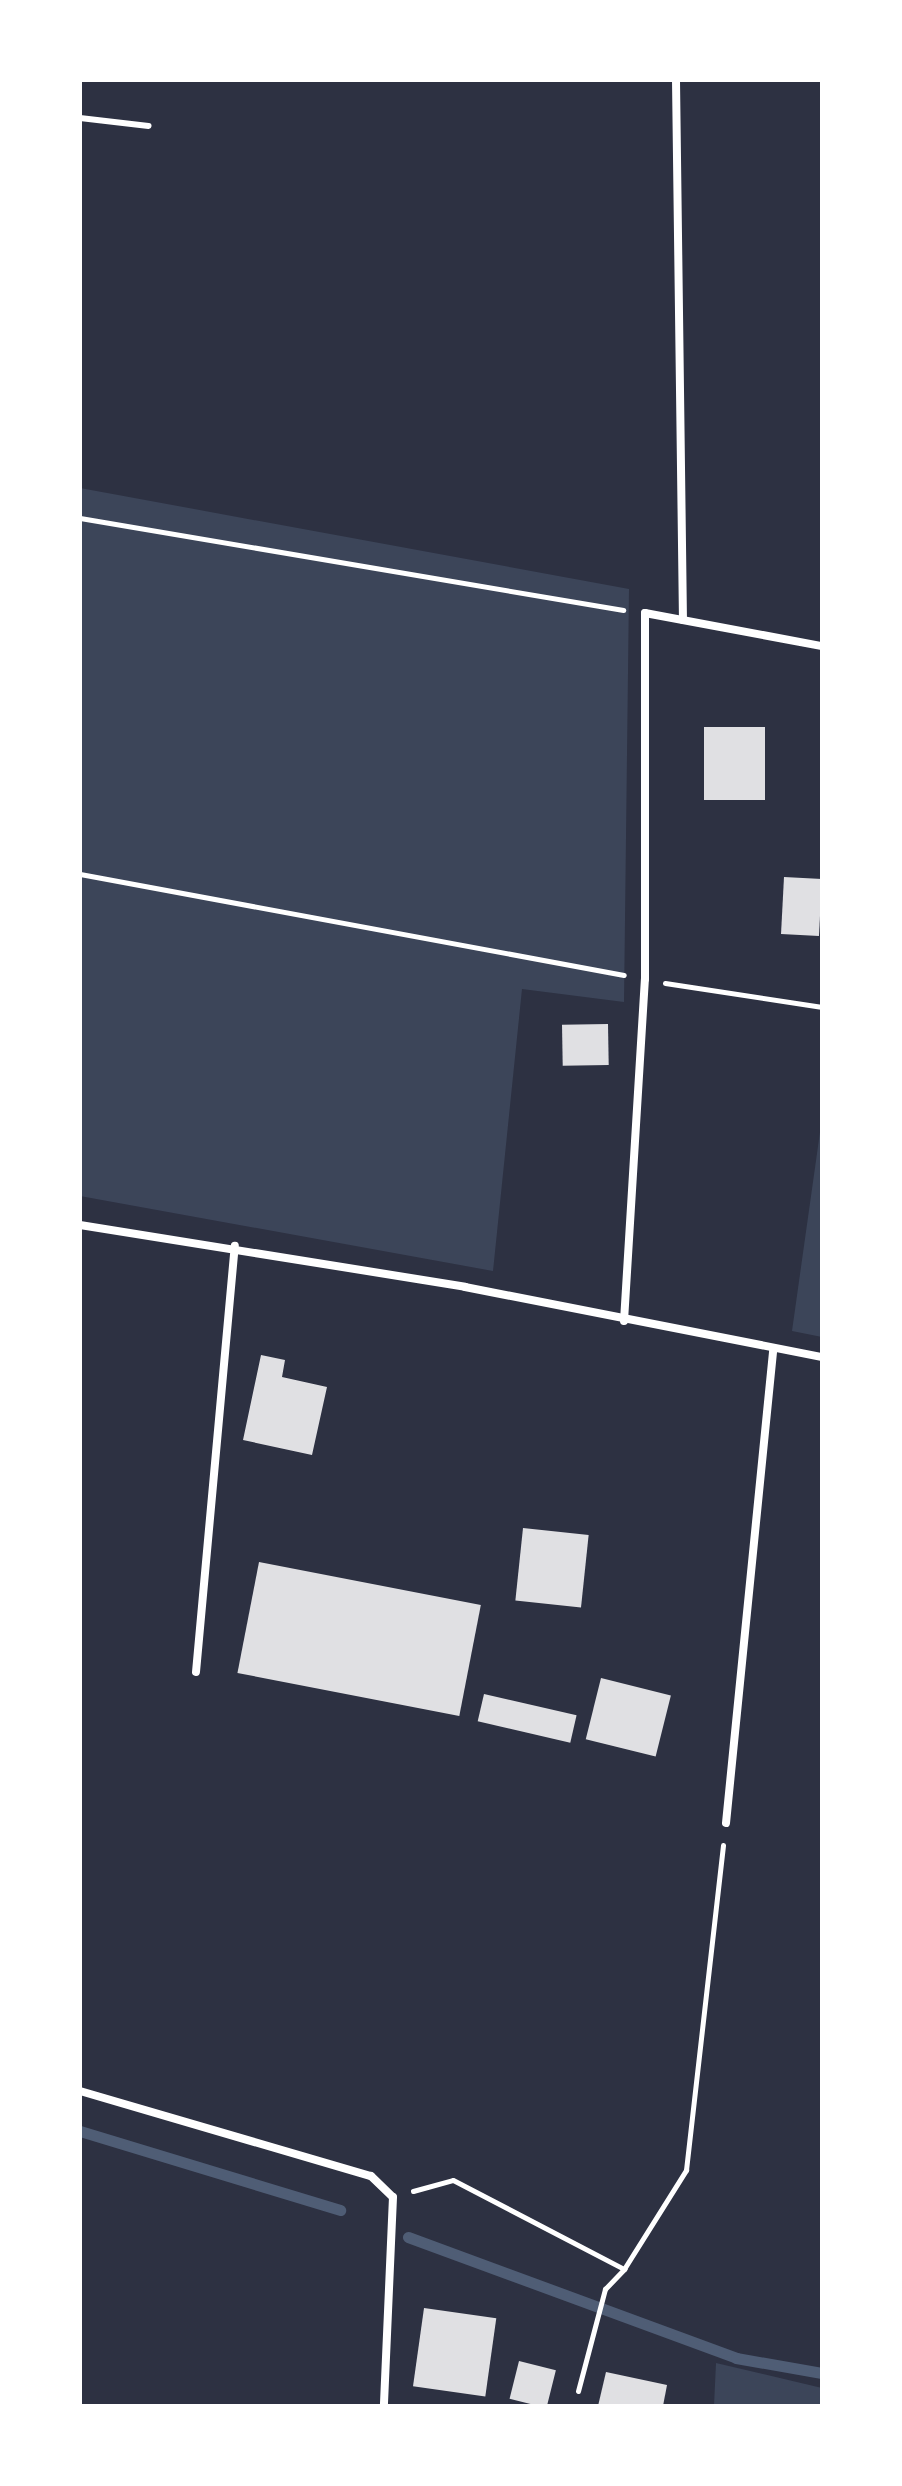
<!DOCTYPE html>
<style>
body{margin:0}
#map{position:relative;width:902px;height:2486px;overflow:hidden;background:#2d3142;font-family:"Alegreya Sans",sans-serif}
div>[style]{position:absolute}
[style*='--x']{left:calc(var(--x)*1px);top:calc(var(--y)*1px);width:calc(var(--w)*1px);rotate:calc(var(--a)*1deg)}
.green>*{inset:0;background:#3c4559}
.stream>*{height:11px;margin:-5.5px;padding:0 5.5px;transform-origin:5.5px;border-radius:5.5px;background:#4f5d75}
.building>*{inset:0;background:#e0e0e3;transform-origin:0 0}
.path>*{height:5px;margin:-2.5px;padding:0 2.5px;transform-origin:2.5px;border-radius:2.5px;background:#fff}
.service>*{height:6px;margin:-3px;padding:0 3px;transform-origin:3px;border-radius:3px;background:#fff}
.minor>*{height:8px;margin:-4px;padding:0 4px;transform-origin:4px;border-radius:4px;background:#fff}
span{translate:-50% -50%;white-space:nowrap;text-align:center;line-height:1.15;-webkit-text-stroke:6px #fff;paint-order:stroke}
.frame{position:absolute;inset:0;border:82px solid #fff;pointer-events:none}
</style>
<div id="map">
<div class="green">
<div style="clip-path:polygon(80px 488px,629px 589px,624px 1002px,522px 989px,493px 1271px,80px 1196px)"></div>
<div style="clip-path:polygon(822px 1118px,822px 1337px,792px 1331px)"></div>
<div style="clip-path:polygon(716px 2363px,822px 2388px,822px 2406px,714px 2406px)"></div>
</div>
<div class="stream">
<div style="--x:80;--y:2131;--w:272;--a:16.9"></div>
<div style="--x:408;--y:2237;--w:350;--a:20.2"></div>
<div style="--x:736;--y:2358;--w:87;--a:9.9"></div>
</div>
<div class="building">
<div style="left:704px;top:727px;width:61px;height:73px"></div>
<div style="left:784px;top:877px;width:38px;height:57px;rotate:3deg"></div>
<div style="left:608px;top:1024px;width:41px;height:46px;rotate:89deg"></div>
<div style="clip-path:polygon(261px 1355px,285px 1360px,282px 1377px,327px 1387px,312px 1455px,243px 1440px)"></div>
<div style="left:523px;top:1528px;width:66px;height:73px;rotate:6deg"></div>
<div style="left:259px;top:1562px;width:226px;height:113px;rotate:11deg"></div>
<div style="left:601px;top:1678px;width:72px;height:63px;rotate:14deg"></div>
<div style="left:484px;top:1694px;width:95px;height:28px;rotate:13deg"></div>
<div style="left:424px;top:2308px;width:73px;height:79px;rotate:8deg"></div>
<div style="left:519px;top:2361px;width:38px;height:39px;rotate:14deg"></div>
<div style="clip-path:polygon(606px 2372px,667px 2385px,663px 2406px,598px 2406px)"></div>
</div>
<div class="path">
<div style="--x:80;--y:518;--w:551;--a:9.62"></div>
<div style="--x:80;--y:874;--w:553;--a:10.52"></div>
<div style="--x:665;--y:983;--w:159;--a:8.7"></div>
<div style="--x:413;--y:2191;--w:41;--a:-15.4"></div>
<div style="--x:453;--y:2180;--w:193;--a:27.5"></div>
<div style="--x:624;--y:2269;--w:117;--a:-57.9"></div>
<div style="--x:686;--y:2170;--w:327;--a:-83.5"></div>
<div style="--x:578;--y:2391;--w:106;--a:-75.2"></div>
<div style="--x:605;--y:2289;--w:28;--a:-46"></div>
</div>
<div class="service">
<div style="--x:80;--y:118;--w:69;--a:6.6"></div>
</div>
<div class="minor">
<div style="--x:676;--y:80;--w:540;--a:89.26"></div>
<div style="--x:80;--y:1225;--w:390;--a:9.1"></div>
<div style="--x:465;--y:1287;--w:364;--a:11.1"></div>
<div style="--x:624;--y:1321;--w:343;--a:-86.5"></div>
<div style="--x:645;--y:979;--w:366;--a:-90"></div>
<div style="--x:645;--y:613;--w:180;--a:10.6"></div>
<div style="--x:196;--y:1672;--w:428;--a:-84.8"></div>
<div style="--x:726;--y:1823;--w:477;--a:-84.3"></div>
<div style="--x:80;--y:2091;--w:303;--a:16.3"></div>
<div style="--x:371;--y:2176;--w:30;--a:44"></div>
<div style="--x:393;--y:2197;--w:209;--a:92.5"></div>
</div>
<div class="frame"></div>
</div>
